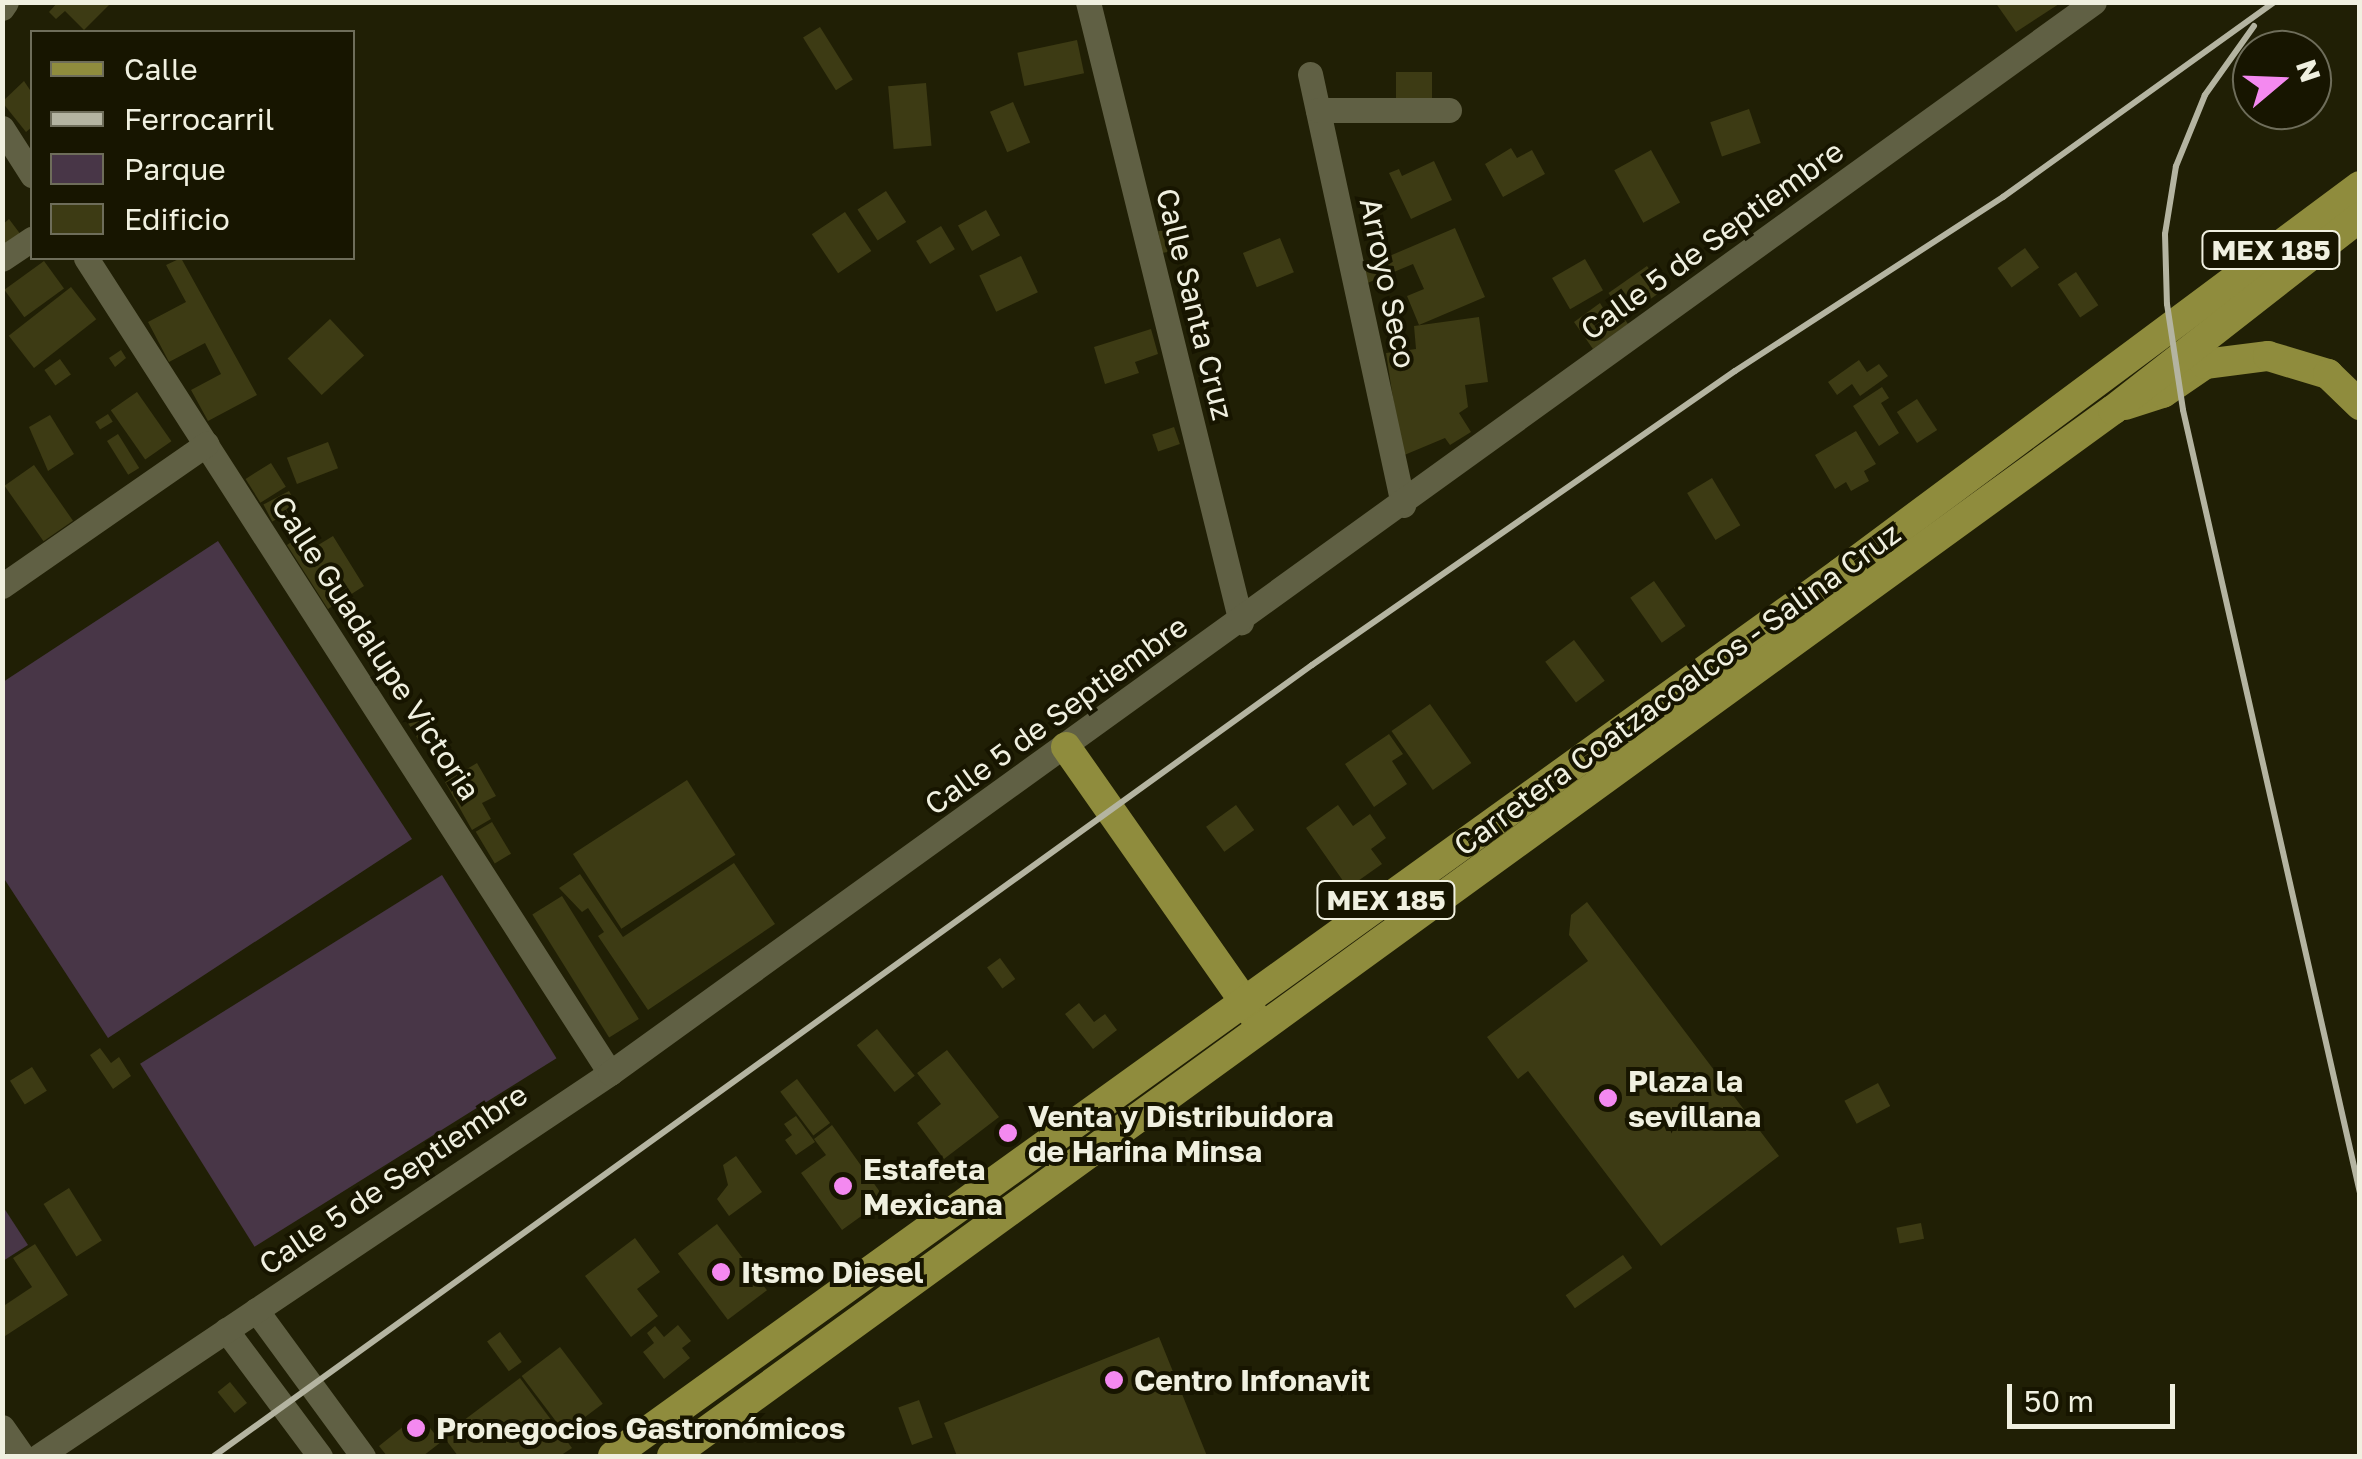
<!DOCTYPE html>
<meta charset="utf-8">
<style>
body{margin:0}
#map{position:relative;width:2362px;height:1459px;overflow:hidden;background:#201f05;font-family:"Golos Text",sans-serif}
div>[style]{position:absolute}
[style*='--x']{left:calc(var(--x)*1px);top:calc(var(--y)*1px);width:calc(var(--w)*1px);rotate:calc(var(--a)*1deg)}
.green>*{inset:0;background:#483647;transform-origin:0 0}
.building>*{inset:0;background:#3d3b14;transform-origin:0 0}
.minor>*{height:25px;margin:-12.5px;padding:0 12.5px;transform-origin:12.5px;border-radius:12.5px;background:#606044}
.major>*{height:30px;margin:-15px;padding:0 15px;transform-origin:15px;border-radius:15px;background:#8f8c3d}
.rail>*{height:6px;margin:-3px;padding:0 3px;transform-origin:3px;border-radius:3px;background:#b4b4a1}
.dots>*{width:28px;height:28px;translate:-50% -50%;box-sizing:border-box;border:5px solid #171500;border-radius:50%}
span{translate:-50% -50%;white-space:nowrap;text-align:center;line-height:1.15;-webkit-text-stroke:8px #171500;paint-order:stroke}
.shield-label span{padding:2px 8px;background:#171500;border:2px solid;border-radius:8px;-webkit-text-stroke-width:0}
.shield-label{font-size:28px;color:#f0f0e0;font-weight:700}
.street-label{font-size:30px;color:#f0f0e0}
.poi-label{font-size:30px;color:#f0f0e0;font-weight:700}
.left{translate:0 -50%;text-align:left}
.frame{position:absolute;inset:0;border:5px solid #f0f0e0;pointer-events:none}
.legend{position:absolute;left:30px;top:30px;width:325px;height:230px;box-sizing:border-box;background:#171500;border:2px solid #6e6d5a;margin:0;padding:12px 18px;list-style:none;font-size:30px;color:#f0f0e0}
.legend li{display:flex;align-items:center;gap:20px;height:50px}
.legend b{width:50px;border:2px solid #6e6d5a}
.north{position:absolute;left:2232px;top:30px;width:100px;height:100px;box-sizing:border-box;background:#171500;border:2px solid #6e6d5a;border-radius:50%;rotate:71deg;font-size:28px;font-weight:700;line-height:40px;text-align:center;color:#f0f0e0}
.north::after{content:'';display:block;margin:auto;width:35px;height:45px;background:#f489f0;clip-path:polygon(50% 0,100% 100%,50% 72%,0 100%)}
.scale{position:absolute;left:2007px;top:1384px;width:168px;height:45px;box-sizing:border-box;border:5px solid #f0f0e0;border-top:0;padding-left:12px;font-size:30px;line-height:35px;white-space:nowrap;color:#f0f0e0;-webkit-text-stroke:8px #171500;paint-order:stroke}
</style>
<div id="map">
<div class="green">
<div style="clip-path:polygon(218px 541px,412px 839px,108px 1038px,3px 877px,3px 682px)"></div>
<div style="left:442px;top:875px;width:216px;height:356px;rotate:58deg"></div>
<div style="clip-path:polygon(2px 1205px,28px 1245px,3px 1261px,2px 1261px)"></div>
</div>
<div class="building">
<div style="clip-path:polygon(58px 2px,112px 2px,84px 30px,65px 11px,56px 19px,49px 12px)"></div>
<div style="clip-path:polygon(1995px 2px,2062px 2px,2016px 32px)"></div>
<div style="left:820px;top:27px;width:62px;height:20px;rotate:58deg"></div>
<div style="left:1077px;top:40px;width:34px;height:61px;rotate:78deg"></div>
<div style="left:1396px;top:72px;width:36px;height:35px"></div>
<div style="clip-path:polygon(24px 81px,32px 93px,32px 127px,26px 132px,2px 102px)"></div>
<div style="left:926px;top:83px;width:63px;height:38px;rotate:85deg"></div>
<div style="left:1013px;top:102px;width:44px;height:25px;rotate:67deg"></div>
<div style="left:1749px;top:109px;width:36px;height:41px;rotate:71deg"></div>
<div style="clip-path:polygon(1511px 148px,1517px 158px,1532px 150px,1545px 174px,1503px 197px,1485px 164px)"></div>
<div style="left:1651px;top:150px;width:60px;height:42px;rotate:61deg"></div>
<div style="clip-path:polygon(1434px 161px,1452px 200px,1411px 219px,1389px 173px,1399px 169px,1402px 176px)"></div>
<div style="left:886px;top:191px;width:37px;height:34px;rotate:57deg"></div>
<div style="left:986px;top:210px;width:29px;height:32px;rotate:61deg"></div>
<div style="left:845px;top:212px;width:47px;height:40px;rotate:56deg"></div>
<div style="clip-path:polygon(9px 219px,21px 235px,2px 250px,2px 225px)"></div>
<div style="left:941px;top:226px;width:27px;height:29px;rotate:59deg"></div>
<div style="clip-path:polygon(1455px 228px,1485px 297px,1419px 325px,1407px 296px,1424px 289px,1413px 264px,1365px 284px,1359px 269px)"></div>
<div style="left:1171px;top:229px;width:22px;height:13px;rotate:80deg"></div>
<div style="left:1280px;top:238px;width:37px;height:40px;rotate:68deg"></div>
<div style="left:2025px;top:248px;width:24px;height:34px;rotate:54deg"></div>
<div style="left:1021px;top:256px;width:40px;height:46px;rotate:65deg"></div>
<div style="clip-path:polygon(181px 258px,257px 395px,208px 421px,191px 390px,221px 374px,205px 343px,169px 362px,148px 322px,186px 302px,166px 265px)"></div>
<div style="left:1585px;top:259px;width:36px;height:38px;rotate:60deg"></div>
<div style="left:44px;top:261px;width:34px;height:49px;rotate:54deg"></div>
<div style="left:1647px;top:266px;width:29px;height:47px;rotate:55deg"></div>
<div style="left:2076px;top:272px;width:40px;height:22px;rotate:56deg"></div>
<div style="left:71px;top:287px;width:41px;height:79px;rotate:52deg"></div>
<div style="clip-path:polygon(1600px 303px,1608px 316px,1618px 309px,1628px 324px,1593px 349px,1574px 322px)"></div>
<div style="clip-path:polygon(1479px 317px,1488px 382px,1465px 385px,1468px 407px,1459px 413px,1471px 432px,1450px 445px,1445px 438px,1402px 456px,1386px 353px,1416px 349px,1414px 326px)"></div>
<div style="left:330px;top:319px;width:50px;height:58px;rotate:47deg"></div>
<div style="clip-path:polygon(1151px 329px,1158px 354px,1135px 362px,1139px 373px,1105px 384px,1094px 347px)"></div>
<div style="clip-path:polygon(121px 350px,126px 358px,115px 367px,109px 358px)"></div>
<div style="left:60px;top:359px;width:19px;height:19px;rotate:55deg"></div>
<div style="clip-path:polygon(1859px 360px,1867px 372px,1879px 364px,1888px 376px,1860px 396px,1852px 384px,1837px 395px,1828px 382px)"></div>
<div style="clip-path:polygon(1882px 387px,1889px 398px,1881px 403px,1899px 433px,1879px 446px,1853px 406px)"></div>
<div style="left:137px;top:392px;width:60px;height:32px;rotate:55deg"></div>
<div style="left:1917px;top:399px;width:37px;height:24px;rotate:57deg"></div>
<div style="left:108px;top:414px;width:9px;height:15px;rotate:58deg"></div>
<div style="clip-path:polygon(50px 415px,74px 454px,48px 471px,29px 427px)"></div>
<div style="left:1174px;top:427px;width:18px;height:23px;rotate:71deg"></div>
<div style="clip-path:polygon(1856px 431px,1876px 464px,1864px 471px,1869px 481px,1851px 491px,1846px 482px,1835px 489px,1815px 455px)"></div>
<div style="left:118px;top:434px;width:40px;height:13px;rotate:58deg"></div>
<div style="left:328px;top:442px;width:28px;height:44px;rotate:69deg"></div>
<div style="left:271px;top:463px;width:28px;height:30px;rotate:58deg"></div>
<div style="left:34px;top:465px;width:68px;height:36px;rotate:55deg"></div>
<div style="left:1712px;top:478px;width:55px;height:29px;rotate:59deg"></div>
<div style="left:289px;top:491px;width:19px;height:29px;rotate:62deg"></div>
<div style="clip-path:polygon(300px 536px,310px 550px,333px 536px,364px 586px,328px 609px,287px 545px)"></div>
<div style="left:1654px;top:581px;width:55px;height:29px;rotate:55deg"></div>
<div style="left:1574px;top:640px;width:51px;height:36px;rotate:53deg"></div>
<div style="left:1430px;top:704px;width:72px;height:47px;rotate:55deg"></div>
<div style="left:424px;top:709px;width:25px;height:21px;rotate:58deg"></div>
<div style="clip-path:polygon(1389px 734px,1403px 754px,1392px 761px,1407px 784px,1374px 807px,1345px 764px)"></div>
<div style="clip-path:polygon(477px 763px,496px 796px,482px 803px,491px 819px,472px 830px,445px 782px)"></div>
<div style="left:687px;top:780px;width:89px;height:136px;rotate:57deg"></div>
<div style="left:1236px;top:805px;width:31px;height:37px;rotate:54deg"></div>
<div style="clip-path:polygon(1338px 805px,1353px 826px,1370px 814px,1386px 838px,1371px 849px,1382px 864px,1348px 888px,1306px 828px)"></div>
<div style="left:492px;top:822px;width:37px;height:19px;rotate:59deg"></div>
<div style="clip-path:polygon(734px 863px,775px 924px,648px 1010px,598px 936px,604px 932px,588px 908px,582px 912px,559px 888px,580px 874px,623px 937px)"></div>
<div style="left:562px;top:896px;width:145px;height:35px;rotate:58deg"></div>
<div style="clip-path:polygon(1587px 902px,1779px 1156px,1661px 1246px,1528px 1071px,1518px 1079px,1487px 1037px,1588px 961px,1569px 935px,1571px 915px)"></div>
<div style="left:1000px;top:958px;width:26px;height:16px;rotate:54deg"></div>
<div style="clip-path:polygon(1079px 1003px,1094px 1022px,1105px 1014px,1117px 1030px,1093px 1049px,1065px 1014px)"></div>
<div style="left:877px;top:1029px;width:60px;height:26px;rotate:51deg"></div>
<div style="clip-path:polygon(100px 1048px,111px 1063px,119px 1057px,131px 1076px,113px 1089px,90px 1055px)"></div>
<div style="clip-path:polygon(947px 1050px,999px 1117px,944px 1159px,917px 1123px,941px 1104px,917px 1073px)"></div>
<div style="left:32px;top:1067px;width:28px;height:26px;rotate:58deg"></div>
<div style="left:797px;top:1079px;width:55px;height:21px;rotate:53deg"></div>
<div style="left:1878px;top:1083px;width:26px;height:38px;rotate:62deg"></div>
<div style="clip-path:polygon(796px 1116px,815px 1142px,796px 1155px,785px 1140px,792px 1135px,784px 1124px)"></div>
<div style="clip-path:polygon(832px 1125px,885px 1199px,842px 1230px,801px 1173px,826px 1155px,814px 1139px)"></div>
<div style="clip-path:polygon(736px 1156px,762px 1192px,729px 1216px,717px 1199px,728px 1185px,723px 1165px)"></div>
<div style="left:69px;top:1188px;width:62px;height:30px;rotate:58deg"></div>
<div style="left:1921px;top:1223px;width:16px;height:25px;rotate:79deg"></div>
<div style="left:717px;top:1224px;width:83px;height:49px;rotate:53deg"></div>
<div style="clip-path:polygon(635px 1238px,660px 1272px,637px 1289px,658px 1316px,631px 1337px,585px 1276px)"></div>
<div style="clip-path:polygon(35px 1244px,68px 1295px,2px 1338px,2px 1307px,32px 1287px,13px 1258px)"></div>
<div style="left:1623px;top:1255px;width:16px;height:70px;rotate:55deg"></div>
<div style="clip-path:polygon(678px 1325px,691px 1341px,682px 1348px,690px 1358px,664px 1379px,643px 1352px,654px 1343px,647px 1333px,655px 1326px,664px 1337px)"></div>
<div style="left:500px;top:1332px;width:37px;height:16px;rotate:54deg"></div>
<div style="clip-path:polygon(1159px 1337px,1207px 1456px,957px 1456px,944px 1423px)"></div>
<div style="left:560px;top:1347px;width:71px;height:48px;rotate:53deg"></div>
<div style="clip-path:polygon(520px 1378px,572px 1448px,560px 1456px,458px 1456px,443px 1436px)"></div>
<div style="left:230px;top:1382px;width:27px;height:16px;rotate:51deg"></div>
<div style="left:919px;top:1400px;width:40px;height:22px;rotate:70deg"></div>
<div style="clip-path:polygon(419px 1414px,441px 1442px,423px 1456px,387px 1456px,379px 1446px)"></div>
</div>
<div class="minor">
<div style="--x:1088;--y:2;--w:639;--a:76.14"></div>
<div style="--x:2;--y:8;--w:7;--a:-56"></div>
<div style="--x:1310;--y:74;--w:441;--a:77.8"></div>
<div style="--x:1318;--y:110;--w:131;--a:0"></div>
<div style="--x:2;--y:128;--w:56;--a:57.4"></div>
<div style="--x:86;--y:258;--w:969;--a:57.26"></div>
<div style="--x:2;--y:259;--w:36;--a:-34"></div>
<div style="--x:2;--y:586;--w:249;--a:-34.8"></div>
<div style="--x:256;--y:1310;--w:181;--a:53.8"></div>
<div style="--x:226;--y:1330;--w:157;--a:53.3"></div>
<div style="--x:2;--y:1427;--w:35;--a:55"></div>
<div style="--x:39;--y:1456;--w:688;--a:-33.85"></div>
<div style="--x:610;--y:1073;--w:1830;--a:-35.82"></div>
</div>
<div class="major">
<div style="--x:2125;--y:405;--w:40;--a:-18"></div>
<div style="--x:2163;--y:393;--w:51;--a:-34.6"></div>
<div style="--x:2205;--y:364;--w:64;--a:-7.2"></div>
<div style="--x:2268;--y:356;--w:63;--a:16.7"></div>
<div style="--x:2328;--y:374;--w:45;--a:44.1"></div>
<div style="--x:1066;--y:747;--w:327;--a:55"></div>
<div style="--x:613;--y:1456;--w:1512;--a:-35.74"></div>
<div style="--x:1840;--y:573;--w:648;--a:-36.66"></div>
<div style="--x:672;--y:1456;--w:1781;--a:-35.98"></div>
<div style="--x:2113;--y:410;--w:313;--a:-38"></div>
</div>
<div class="rail">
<div style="--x:2254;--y:26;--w:85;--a:125.4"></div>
<div style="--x:2205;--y:95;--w:77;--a:112.2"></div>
<div style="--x:2176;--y:166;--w:69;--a:99.2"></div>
<div style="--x:2165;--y:234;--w:70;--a:88.4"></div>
<div style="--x:2167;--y:304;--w:107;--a:81.4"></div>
<div style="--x:2183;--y:410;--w:803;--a:77.26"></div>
<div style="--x:214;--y:1456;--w:1353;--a:-35.77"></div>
<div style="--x:1312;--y:665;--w:515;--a:-34.8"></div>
<div style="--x:1735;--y:371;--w:320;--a:-33"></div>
<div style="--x:2003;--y:197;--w:334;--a:-35.7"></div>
</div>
<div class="dots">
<div style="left:1608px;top:1098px;background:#f489f0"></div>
<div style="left:1008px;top:1133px;background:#f489f0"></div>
<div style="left:843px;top:1186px;background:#f489f0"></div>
<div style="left:721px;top:1272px;background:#f489f0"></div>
<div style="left:1114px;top:1380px;background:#f489f0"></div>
<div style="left:416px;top:1428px;background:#f489f0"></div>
</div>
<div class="shield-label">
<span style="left:2271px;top:250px">MEX 185</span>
<span style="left:1386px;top:900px">MEX 185</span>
</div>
<div class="street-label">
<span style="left:1712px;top:240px;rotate:-36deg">Calle 5 de Septiembre</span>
<span style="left:1388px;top:283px;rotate:78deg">Arroyo Seco</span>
<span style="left:1195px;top:304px;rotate:76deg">Calle Santa Cruz</span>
<span style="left:376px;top:648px;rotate:57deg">Calle Guadalupe Victoria</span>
<span style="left:1677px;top:689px;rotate:-36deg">Carretera Coatzacoalcos - Salina Cruz</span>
<span style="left:1056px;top:715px;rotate:-36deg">Calle 5 de Septiembre</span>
<span style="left:393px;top:1179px;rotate:-34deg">Calle 5 de Septiembre</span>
</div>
<div class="poi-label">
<span class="left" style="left:1628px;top:1098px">Plaza la<br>sevillana</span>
<span class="left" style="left:1028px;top:1133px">Venta y Distribuidora<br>de Harina Minsa</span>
<span class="left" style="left:863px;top:1186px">Estafeta<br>Mexicana</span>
<span class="left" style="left:741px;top:1272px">Itsmo Diesel</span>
<span class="left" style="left:1134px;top:1380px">Centro Infonavit</span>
<span class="left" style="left:436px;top:1428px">Pronegocios Gastronómicos</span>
</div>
<div class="frame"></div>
<ul class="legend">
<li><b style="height:12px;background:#8f8c3d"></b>Calle</li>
<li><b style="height:12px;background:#b4b4a1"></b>Ferrocarril</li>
<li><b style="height:28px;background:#483647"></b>Parque</li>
<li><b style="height:28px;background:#3d3b14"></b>Edificio</li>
</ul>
<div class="north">N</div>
<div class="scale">50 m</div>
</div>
